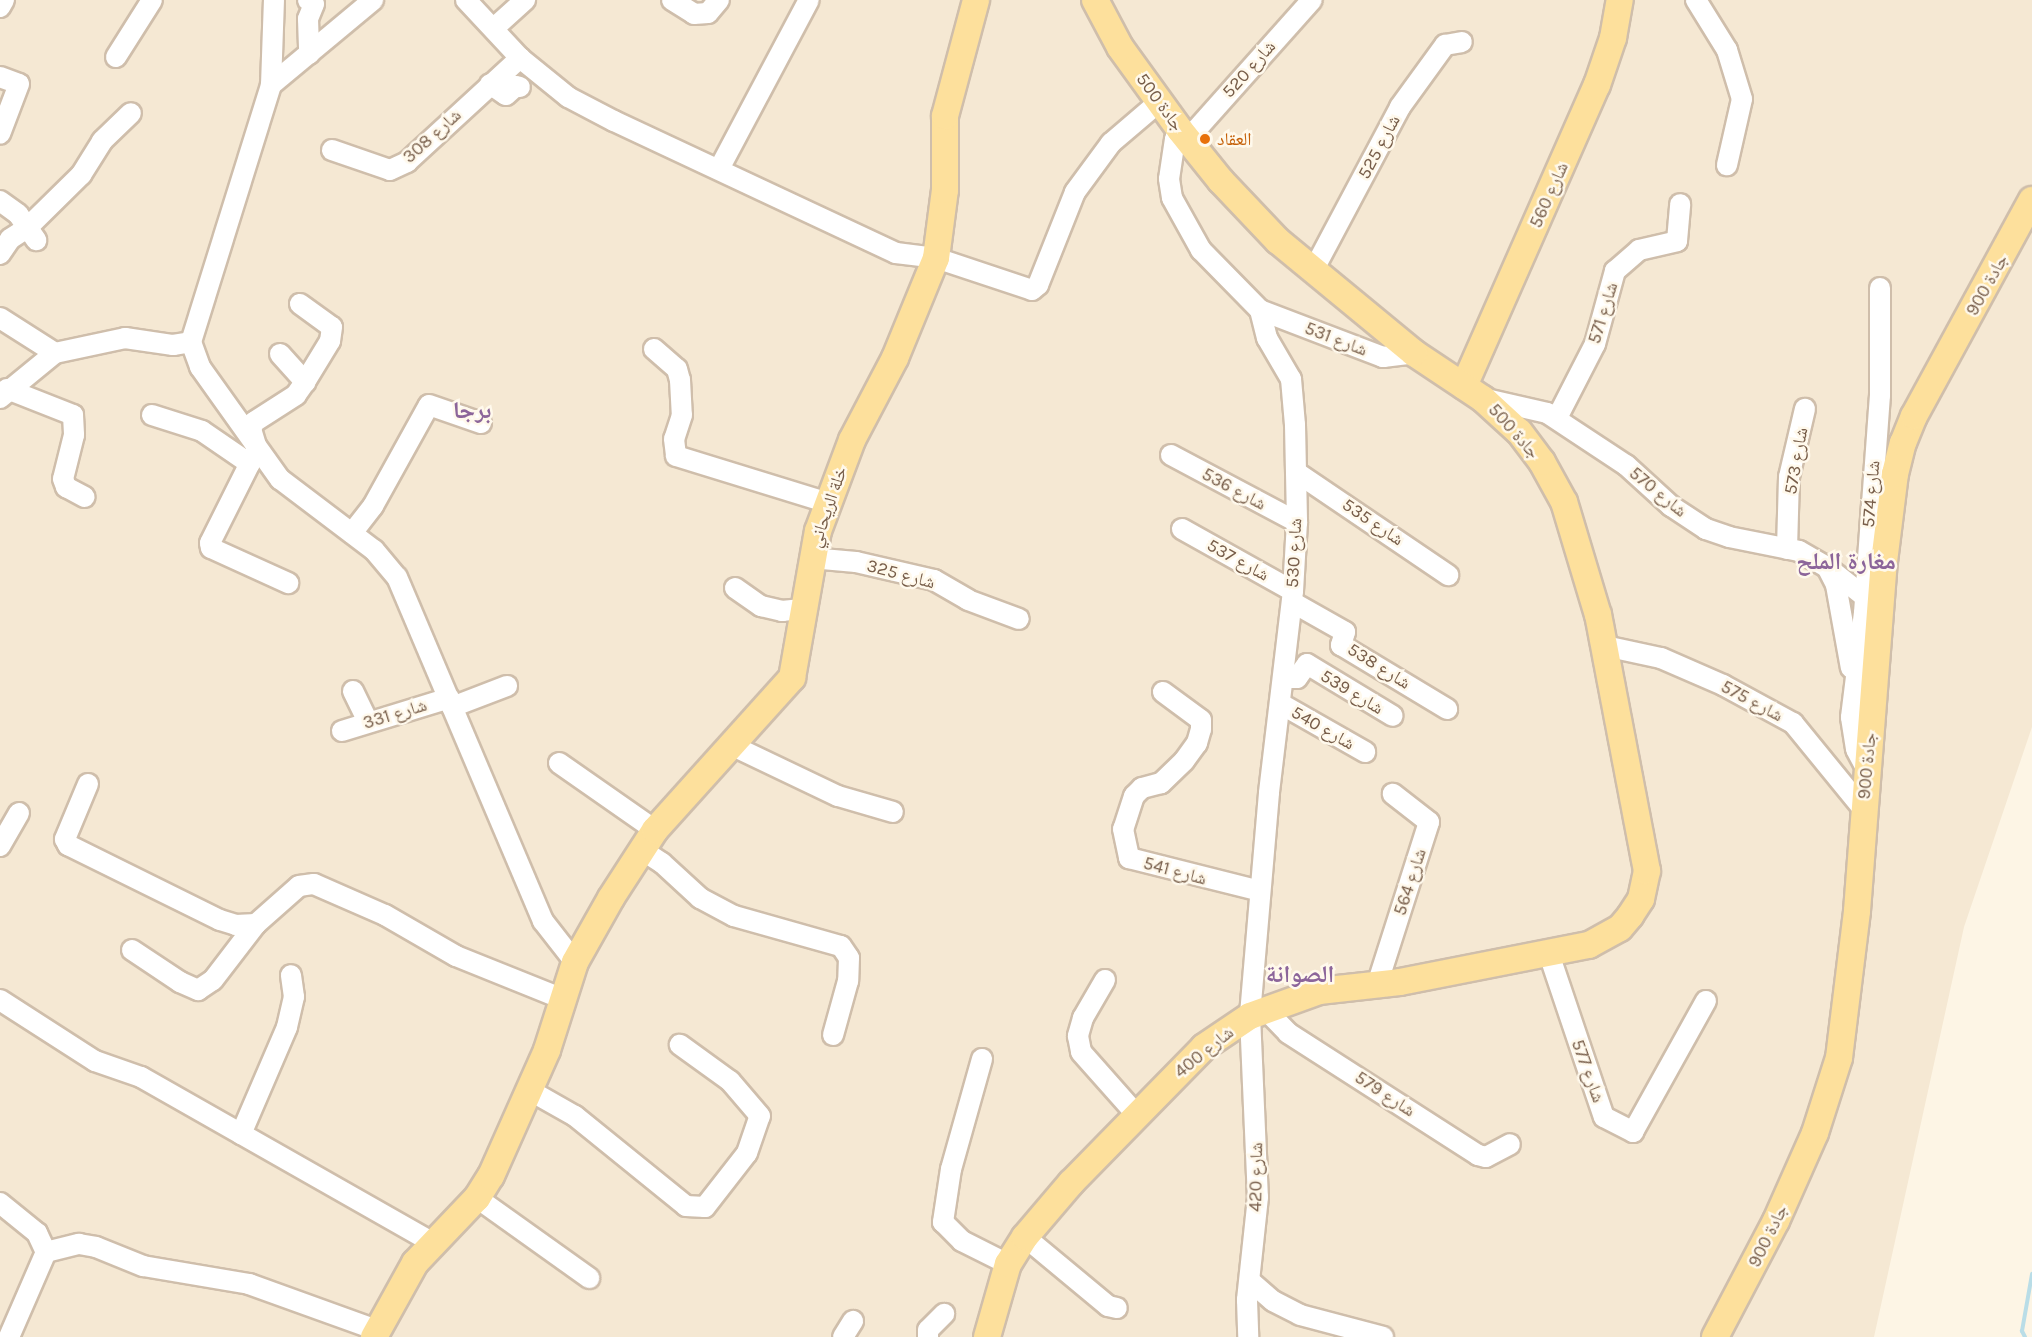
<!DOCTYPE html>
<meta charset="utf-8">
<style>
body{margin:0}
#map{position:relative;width:2032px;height:1337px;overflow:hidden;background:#fdf5e5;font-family:Karla,"Noto Naskh Arabic",sans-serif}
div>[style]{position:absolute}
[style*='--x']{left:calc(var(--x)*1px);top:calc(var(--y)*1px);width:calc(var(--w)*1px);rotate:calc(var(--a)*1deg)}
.residential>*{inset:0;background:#f5e8d3}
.stream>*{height:4px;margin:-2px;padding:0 2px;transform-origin:2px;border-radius:2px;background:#b9dde7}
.roads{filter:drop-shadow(2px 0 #cfbeab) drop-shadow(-2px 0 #cfbeab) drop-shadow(0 2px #cfbeab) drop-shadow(0 -2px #cfbeab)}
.minor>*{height:20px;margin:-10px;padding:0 10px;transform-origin:10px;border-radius:10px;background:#fff}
.major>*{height:26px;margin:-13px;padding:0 13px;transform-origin:13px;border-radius:13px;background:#fde09c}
.dots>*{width:16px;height:16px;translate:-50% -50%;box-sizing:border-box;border:3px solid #fff9ec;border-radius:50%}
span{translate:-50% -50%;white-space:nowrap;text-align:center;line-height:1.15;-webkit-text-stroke:5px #fff9ec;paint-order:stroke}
.street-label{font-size:18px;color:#775d49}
.food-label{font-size:18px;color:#c56008}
.left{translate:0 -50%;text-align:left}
.district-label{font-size:24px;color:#8c659a;font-weight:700}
</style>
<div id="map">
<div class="residential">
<div style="clip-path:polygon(0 0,2032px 0,2032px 727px,1964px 927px,1874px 1337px,0 1337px)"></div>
</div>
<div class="stream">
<div style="--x:2025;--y:1337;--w:7;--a:-117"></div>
<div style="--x:2022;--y:1331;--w:58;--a:-80"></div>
</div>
<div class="roads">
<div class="minor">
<div style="--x:308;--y:0;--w:7;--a:34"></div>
<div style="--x:314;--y:4;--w:16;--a:112"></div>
<div style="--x:308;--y:19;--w:35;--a:88"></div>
<div style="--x:466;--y:0;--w:79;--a:47"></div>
<div style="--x:520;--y:58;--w:62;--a:39.1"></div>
<div style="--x:568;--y:97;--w:52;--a:27.6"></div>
<div style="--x:614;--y:121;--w:311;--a:25.1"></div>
<div style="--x:896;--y:253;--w:40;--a:7.1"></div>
<div style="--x:936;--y:258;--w:101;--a:18.4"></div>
<div style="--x:1032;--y:290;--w:8;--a:-40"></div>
<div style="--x:1038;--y:285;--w:100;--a:-68.3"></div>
<div style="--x:1075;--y:192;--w:61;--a:-53.7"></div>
<div style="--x:1111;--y:143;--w:63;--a:-40.5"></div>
<div style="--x:672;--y:0;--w:26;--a:32"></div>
<div style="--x:694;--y:14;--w:14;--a:-4"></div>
<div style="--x:708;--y:13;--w:17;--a:-50"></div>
<div style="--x:1696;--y:0;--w:59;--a:58.2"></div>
<div style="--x:1727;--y:50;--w:51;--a:73"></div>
<div style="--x:1742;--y:99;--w:68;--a:102.8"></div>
<div style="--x:0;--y:7;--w:8;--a:-60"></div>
<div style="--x:494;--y:28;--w:42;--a:-42.1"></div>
<div style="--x:116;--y:57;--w:67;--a:-57.7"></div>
<div style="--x:0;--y:77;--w:20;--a:20"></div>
<div style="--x:19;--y:84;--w:53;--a:110.8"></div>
<div style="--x:490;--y:84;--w:19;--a:35"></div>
<div style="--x:506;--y:95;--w:13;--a:-42"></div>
<div style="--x:516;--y:86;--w:4;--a:14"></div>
<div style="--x:271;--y:85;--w:85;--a:-88"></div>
<div style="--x:1180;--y:130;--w:10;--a:119"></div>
<div style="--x:1175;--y:139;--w:40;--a:98.5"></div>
<div style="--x:1169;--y:179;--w:19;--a:81"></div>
<div style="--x:1172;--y:198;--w:60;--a:60.9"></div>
<div style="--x:1201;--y:250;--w:84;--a:45.5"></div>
<div style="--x:1260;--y:310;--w:29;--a:76"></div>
<div style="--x:1267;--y:338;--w:48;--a:59.7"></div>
<div style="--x:1291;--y:379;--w:46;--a:85"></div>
<div style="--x:1295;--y:425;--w:97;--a:88.8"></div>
<div style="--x:1297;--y:522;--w:69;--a:93.3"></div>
<div style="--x:1293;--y:591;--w:203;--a:96.8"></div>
<div style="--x:1269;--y:793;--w:224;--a:94.9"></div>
<div style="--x:1250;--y:1016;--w:181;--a:87.5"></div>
<div style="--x:1258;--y:1197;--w:104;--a:96.1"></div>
<div style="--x:1247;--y:1300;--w:37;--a:88"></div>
<div style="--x:1188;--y:139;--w:186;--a:-48.3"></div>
<div style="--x:332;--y:150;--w:61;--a:19"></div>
<div style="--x:390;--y:170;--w:19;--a:-25"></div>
<div style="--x:407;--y:162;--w:154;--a:-42.6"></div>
<div style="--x:719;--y:169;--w:191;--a:-62"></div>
<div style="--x:0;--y:201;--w:22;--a:36"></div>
<div style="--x:18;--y:214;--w:32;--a:55"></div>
<div style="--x:0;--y:254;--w:18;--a:-56"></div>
<div style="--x:10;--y:239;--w:20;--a:-33"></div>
<div style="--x:27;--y:228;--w:76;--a:-44.5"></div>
<div style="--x:81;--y:175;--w:40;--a:-58"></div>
<div style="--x:102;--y:141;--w:40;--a:-44"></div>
<div style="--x:1314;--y:269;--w:183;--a:-62"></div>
<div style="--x:1400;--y:107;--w:77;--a:-54"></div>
<div style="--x:1445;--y:45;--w:17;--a:-10"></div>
<div style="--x:300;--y:304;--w:39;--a:36"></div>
<div style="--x:332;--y:327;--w:14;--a:98"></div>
<div style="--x:330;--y:341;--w:48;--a:121.4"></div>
<div style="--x:1260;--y:310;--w:132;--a:20.9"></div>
<div style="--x:1383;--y:357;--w:31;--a:-7"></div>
<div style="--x:0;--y:318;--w:65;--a:32.5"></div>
<div style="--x:191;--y:342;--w:27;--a:70"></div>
<div style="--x:200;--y:367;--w:138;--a:54.5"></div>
<div style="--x:280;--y:479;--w:118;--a:37.1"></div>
<div style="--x:374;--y:550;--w:35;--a:50"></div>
<div style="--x:397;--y:577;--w:374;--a:67"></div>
<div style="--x:543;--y:921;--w:52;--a:52"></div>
<div style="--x:654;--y:349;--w:30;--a:41"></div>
<div style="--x:677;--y:369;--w:11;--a:75"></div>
<div style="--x:680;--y:380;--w:35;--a:87"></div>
<div style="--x:682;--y:415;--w:25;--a:108"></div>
<div style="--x:674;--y:439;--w:17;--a:83"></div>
<div style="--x:676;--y:456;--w:160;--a:17.1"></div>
<div style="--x:280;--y:354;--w:38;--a:48"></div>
<div style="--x:305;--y:382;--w:16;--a:125"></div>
<div style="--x:296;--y:395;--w:50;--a:147.3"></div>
<div style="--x:254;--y:422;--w:8;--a:113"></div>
<div style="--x:251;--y:429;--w:21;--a:73"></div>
<div style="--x:257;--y:449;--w:105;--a:116.6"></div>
<div style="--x:210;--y:543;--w:5;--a:79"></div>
<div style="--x:211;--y:548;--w:85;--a:24.4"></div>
<div style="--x:7;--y:389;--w:71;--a:21.5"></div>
<div style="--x:73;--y:415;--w:20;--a:87"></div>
<div style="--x:74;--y:435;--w:45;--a:104"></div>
<div style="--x:63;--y:479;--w:9;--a:69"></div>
<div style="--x:66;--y:487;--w:21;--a:28"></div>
<div style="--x:0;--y:398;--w:71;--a:-39.3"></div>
<div style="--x:55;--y:353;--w:72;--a:-12.1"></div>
<div style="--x:125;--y:338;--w:49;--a:8.3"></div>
<div style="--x:173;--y:345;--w:18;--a:-9"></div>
<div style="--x:191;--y:342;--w:269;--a:-72.7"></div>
<div style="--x:271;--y:85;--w:133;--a:-39.8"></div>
<div style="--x:1486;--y:399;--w:63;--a:12.9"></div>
<div style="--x:1547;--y:413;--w:95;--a:33.4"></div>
<div style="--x:1626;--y:465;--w:61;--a:42.3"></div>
<div style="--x:1671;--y:506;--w:42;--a:33.3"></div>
<div style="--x:1706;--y:529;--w:24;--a:19"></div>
<div style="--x:1729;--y:537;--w:71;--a:11.3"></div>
<div style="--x:1799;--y:551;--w:32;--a:30"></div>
<div style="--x:1827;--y:567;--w:48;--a:38.3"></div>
<div style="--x:152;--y:415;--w:52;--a:17.7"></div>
<div style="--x:202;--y:431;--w:58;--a:34.5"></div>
<div style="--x:1557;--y:418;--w:83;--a:-62.8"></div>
<div style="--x:1595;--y:344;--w:76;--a:-74.7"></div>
<div style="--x:1615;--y:271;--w:32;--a:-41"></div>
<div style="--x:1639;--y:250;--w:39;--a:-13"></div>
<div style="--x:1677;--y:241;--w:37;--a:-85"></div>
<div style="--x:1171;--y:455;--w:143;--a:28"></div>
<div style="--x:1296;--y:472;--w:184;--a:34.1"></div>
<div style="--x:1182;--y:529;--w:127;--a:29.2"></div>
<div style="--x:352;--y:533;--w:34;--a:-52"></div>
<div style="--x:373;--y:506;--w:115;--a:-61"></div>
<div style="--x:429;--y:405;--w:55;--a:19.1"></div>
<div style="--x:1787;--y:549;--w:72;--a:-88.4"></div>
<div style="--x:1789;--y:477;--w:70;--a:-76.8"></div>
<div style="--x:811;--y:558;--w:45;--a:5.1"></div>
<div style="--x:856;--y:562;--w:80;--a:13"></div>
<div style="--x:934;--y:580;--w:39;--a:30"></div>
<div style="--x:968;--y:600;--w:54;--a:20.4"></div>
<div style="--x:1828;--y:569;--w:18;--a:63"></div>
<div style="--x:1836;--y:585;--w:84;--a:79.8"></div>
<div style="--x:735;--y:588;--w:32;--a:35"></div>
<div style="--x:761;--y:606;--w:22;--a:13"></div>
<div style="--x:782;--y:611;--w:20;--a:-6"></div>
<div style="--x:1292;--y:602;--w:61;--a:29.5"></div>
<div style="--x:1345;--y:632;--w:14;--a:107"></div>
<div style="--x:1341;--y:645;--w:124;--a:31.1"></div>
<div style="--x:1605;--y:646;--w:57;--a:12.1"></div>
<div style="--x:1661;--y:658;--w:68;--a:23.5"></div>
<div style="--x:1723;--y:685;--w:80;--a:28.5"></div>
<div style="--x:1793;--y:723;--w:112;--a:50.8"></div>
<div style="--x:1284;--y:678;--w:13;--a:0"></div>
<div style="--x:1297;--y:678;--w:17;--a:-54"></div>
<div style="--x:1307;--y:664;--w:100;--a:31.2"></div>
<div style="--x:353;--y:691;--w:34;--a:64"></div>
<div style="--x:1163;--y:692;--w:47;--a:36.4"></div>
<div style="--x:1201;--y:720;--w:9;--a:90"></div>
<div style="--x:1201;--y:729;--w:15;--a:106"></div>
<div style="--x:1197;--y:743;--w:22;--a:126"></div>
<div style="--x:1184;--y:761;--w:32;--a:136"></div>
<div style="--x:1161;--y:783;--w:20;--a:165"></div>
<div style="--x:1142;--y:788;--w:11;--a:135"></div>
<div style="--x:1134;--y:796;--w:35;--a:108"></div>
<div style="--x:1123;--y:829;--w:30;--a:78"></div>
<div style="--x:1129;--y:858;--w:135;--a:14.1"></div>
<div style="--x:1281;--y:704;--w:97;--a:29.7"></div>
<div style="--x:452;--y:707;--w:59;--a:-20.9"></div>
<div style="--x:342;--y:731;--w:112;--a:-17.1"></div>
<div style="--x:733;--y:746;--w:116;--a:25.5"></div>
<div style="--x:838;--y:796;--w:57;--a:16.2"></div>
<div style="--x:559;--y:763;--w:117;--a:34.9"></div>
<div style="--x:1866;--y:768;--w:21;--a:-118"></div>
<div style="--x:1856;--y:749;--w:32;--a:-99"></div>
<div style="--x:1851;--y:717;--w:105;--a:-82.9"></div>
<div style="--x:1864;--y:613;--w:219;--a:-85.8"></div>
<div style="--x:1880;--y:395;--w:107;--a:-90"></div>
<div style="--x:88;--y:784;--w:60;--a:112.7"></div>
<div style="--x:65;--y:839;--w:7;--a:63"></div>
<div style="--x:68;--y:845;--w:169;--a:26.3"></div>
<div style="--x:220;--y:920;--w:17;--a:17"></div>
<div style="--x:236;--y:925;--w:20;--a:-3"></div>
<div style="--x:256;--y:924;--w:57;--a:-41.5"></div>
<div style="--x:299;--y:886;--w:15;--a:-8"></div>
<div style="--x:314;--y:884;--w:77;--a:23.6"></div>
<div style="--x:385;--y:915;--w:82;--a:30"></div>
<div style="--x:456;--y:956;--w:115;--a:21.9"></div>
<div style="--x:0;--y:846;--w:38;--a:-60"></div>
<div style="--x:642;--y:850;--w:24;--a:33"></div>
<div style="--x:662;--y:863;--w:52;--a:42.6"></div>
<div style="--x:700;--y:898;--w:38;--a:28"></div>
<div style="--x:734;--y:916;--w:111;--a:15.7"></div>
<div style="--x:841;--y:946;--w:14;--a:56"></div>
<div style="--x:849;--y:958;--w:23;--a:92"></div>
<div style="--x:848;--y:981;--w:56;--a:105.5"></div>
<div style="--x:132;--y:950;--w:58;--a:33.7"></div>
<div style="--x:180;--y:982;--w:20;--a:24"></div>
<div style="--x:198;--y:990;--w:18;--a:-34"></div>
<div style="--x:213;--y:980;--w:71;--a:-52.5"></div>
<div style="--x:1549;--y:954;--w:172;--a:71.4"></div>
<div style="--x:1604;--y:1117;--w:33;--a:27"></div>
<div style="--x:1633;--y:1132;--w:150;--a:-60.9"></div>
<div style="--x:1105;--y:980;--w:44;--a:120.1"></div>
<div style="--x:1083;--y:1018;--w:19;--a:106"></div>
<div style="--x:1078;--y:1036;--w:16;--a:79"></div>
<div style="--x:1081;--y:1052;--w:84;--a:48.4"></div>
<div style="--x:1377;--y:985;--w:171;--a:-72.3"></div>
<div style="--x:1429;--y:822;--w:46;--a:-142.1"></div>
<div style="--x:0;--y:1000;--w:113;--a:32.7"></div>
<div style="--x:95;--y:1061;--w:49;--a:19.2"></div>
<div style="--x:141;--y:1077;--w:334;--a:29.6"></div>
<div style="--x:1266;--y:1010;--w:32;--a:46"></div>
<div style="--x:1288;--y:1033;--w:226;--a:32.7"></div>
<div style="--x:1478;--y:1155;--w:8;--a:14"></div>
<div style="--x:1486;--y:1157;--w:27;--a:-28"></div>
<div style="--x:982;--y:1059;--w:114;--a:105.7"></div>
<div style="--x:951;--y:1169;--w:54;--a:98.6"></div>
<div style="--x:943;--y:1222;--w:27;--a:45"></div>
<div style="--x:962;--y:1241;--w:51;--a:26.6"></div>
<div style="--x:529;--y:1090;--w:53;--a:29.5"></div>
<div style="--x:575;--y:1116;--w:143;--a:39"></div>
<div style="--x:686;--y:1206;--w:19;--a:3"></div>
<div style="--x:705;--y:1207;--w:68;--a:-52.1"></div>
<div style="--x:747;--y:1153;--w:39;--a:-71"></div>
<div style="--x:760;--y:1116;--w:46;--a:-130.6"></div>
<div style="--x:730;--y:1081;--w:62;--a:-144.2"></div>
<div style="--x:241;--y:1134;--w:116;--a:-66.7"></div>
<div style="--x:287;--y:1027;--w:31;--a:-77"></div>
<div style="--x:294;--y:997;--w:22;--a:-98"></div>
<div style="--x:477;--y:1198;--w:138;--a:35.5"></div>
<div style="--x:0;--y:1203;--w:48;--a:39"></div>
<div style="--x:37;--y:1233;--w:21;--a:65"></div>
<div style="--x:46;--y:1252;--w:34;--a:-14"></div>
<div style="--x:79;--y:1244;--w:17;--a:10"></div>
<div style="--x:96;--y:1247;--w:51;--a:22"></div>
<div style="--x:143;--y:1266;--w:108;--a:9.6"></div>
<div style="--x:249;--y:1284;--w:136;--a:19.8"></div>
<div style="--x:1025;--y:1237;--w:108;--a:39.7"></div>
<div style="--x:1108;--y:1306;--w:9;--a:13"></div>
<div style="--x:1250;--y:1281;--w:30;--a:41"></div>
<div style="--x:1273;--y:1301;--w:30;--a:27"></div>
<div style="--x:1300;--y:1315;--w:86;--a:14.8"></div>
<div style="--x:9;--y:1337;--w:93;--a:-66.5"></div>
<div style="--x:843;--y:1337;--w:19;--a:-58"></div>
<div style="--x:928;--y:1337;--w:7;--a:-90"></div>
<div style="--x:928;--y:1330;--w:23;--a:-45"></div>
</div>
<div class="major">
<div style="--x:1464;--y:386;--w:329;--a:-66.2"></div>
<div style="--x:1597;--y:85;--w:50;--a:-71.2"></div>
<div style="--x:1613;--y:38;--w:39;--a:-80"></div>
<div style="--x:374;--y:1337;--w:85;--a:-61"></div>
<div style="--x:415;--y:1263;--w:90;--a:-46.4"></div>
<div style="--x:477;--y:1198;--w:26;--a:-58"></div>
<div style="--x:491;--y:1176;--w:138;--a:-66"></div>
<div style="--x:547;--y:1050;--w:92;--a:-72.3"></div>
<div style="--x:575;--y:962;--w:73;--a:-60.6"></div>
<div style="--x:611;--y:898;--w:81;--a:-57.1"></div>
<div style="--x:655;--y:830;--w:205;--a:-48"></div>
<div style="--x:792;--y:678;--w:149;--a:-80"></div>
<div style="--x:818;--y:531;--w:97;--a:-69.5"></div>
<div style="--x:852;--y:440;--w:93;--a:-62.3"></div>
<div style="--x:895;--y:358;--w:108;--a:-67.7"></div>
<div style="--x:936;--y:258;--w:69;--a:-82.5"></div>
<div style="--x:945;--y:190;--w:74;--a:-90"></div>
<div style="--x:945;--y:116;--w:120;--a:-75"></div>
<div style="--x:987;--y:1337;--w:76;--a:-74"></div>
<div style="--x:1008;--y:1264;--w:32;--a:-58"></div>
<div style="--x:1025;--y:1237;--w:71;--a:-49.6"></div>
<div style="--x:1071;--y:1183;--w:190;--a:-45.6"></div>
<div style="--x:1204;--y:1047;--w:55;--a:-34"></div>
<div style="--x:1250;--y:1016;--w:73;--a:-19.9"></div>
<div style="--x:1319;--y:991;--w:81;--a:-6.3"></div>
<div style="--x:1400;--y:982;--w:193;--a:-11.1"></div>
<div style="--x:1589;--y:945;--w:35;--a:-29"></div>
<div style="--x:1620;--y:928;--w:16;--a:-50"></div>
<div style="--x:1630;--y:916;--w:20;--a:-57"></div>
<div style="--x:1641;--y:899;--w:29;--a:-78"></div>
<div style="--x:1647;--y:871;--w:261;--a:-100.8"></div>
<div style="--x:1598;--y:615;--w:118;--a:-106.7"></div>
<div style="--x:1564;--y:502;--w:46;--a:-118.8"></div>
<div style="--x:1542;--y:462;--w:38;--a:-127"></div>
<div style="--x:1519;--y:432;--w:49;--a:-137.5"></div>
<div style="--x:1483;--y:399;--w:83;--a:-146.3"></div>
<div style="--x:1414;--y:353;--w:176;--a:-140.5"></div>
<div style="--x:1278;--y:241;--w:83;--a:-133.5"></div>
<div style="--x:1221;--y:181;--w:65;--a:-128.8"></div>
<div style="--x:1180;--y:130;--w:102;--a:-125.9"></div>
<div style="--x:1120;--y:47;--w:53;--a:-118"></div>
<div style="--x:1715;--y:1337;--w:131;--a:-62.3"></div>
<div style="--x:1776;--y:1221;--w:96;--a:-66.1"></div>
<div style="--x:1815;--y:1133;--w:79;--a:-72.3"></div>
<div style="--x:1839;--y:1058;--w:148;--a:-83"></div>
<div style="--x:1857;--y:911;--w:342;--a:-85.6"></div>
<div style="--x:1883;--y:570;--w:97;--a:-82.9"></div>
<div style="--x:1895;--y:474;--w:32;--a:-76"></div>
<div style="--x:1903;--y:443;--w:29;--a:-68"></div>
<div style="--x:1914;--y:416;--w:246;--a:-61.4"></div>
</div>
</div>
<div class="dots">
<div style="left:1205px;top:139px;background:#e8710a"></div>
</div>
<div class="street-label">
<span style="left:1249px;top:69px;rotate:-48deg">شارع 520</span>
<span style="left:1160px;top:102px;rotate:54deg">جادة 500</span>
<span style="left:432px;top:136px;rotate:-42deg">شارع 308</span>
<span style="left:1379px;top:147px;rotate:-62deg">شارع 525</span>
<span style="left:1549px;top:195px;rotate:-66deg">شارع 560</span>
<span style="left:1987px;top:285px;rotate:-61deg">جادة 900</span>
<span style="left:1603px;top:313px;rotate:-73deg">شارع 571</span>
<span style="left:1336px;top:339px;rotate:21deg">شارع 531</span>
<span style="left:1514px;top:431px;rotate:48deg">جادة 500</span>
<span style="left:1796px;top:461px;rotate:-80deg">شارع 573</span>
<span style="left:1234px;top:489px;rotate:28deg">شارع 536</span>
<span style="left:1658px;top:492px;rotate:39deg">شارع 570</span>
<span style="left:1871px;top:494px;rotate:-85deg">شارع 574</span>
<span style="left:828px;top:507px;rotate:-71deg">خلة الريحاني</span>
<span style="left:1373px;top:522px;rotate:34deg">شارع 535</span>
<span style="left:1294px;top:553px;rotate:-87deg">شارع 530</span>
<span style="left:1238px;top:560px;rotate:29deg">شارع 537</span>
<span style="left:901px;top:574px;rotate:15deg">شارع 325</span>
<span style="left:1379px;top:666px;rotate:32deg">شارع 538</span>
<span style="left:1352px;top:692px;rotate:31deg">شارع 539</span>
<span style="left:1752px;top:701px;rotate:28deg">شارع 575</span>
<span style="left:395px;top:714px;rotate:-17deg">شارع 331</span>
<span style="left:1323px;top:728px;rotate:30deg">شارع 540</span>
<span style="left:1867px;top:766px;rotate:-85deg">جادة 900</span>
<span style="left:1175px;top:871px;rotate:15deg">شارع 541</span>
<span style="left:1410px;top:882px;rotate:-72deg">شارع 564</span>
<span style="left:1204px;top:1052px;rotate:-39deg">شارع 400</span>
<span style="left:1588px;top:1071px;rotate:70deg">شارع 577</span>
<span style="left:1385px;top:1094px;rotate:33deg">شارع 579</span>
<span style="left:1256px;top:1177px;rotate:-89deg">شارع 420</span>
<span style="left:1768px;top:1236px;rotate:-64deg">جادة 900</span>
</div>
<div class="food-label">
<span class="left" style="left:1217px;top:139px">العقاد</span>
</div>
<div class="district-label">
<span style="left:472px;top:411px">برجا</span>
<span style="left:1846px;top:562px">مغارة الملح</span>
<span style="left:1300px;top:975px">الصوانة</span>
</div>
</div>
